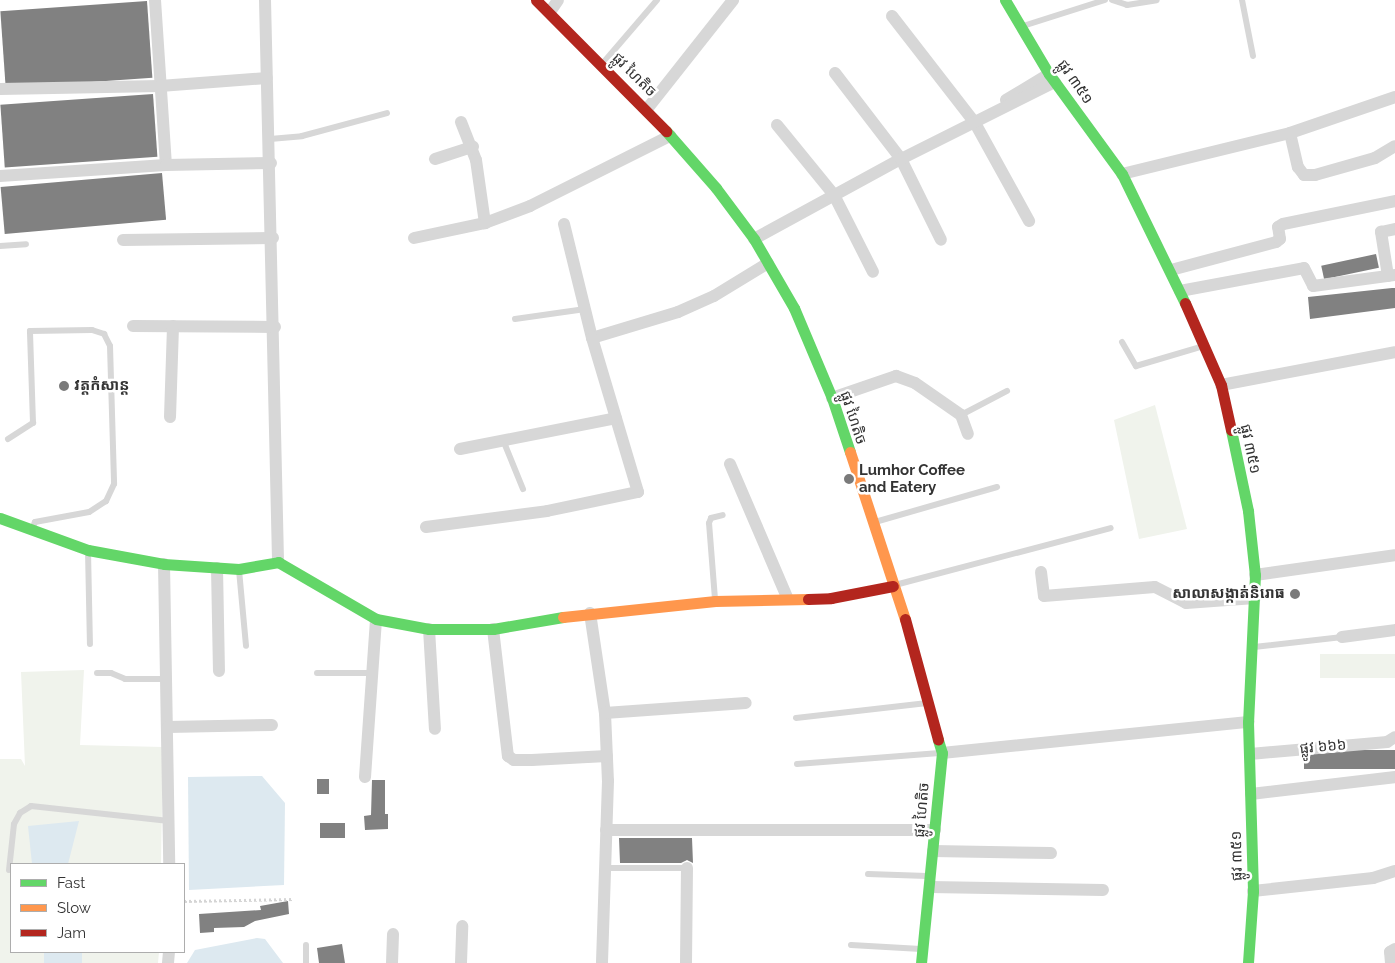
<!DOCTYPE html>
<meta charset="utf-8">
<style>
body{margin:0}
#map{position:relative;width:1395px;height:963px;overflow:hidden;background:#fff;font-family:Raleway,"Noto Sans Khmer",sans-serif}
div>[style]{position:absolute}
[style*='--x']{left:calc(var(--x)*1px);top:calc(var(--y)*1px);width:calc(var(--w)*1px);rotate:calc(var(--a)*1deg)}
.green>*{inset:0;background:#f0f3ec;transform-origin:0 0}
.water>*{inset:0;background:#dde9f0;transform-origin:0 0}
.building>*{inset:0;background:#818181;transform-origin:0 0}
.path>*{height:2.5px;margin-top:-1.25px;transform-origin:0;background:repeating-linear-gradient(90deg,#d5d5d5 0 2.5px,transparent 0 5px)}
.lane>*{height:6px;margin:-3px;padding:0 3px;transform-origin:3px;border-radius:3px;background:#d7d7d7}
.street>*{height:12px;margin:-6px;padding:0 6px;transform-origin:6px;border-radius:6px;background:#d7d7d7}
.fast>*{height:11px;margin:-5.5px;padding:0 5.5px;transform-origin:5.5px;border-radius:5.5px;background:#63d668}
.slow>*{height:11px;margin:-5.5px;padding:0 5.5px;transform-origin:5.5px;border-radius:5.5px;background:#ff974d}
.jam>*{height:11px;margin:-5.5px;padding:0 5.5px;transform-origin:5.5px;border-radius:5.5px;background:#b3261e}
.dots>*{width:14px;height:14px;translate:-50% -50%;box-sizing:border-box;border:2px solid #fff;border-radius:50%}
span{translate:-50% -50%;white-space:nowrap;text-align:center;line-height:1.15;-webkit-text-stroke:5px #fff;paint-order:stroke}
.street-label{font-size:15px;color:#333}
.poi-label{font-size:15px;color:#333;font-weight:700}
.left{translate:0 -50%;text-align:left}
.right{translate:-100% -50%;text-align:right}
.legend{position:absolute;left:10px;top:863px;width:175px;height:90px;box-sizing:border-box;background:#fff;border:1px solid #adadad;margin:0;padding:6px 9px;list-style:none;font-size:15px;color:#333}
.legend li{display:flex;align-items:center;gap:10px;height:25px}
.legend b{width:25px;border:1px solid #adadad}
</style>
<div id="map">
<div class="green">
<div style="clip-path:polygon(1155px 405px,1187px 529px,1139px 539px,1114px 420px)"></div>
<div style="left:1395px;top:654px;width:24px;height:75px;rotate:90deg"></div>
<div style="clip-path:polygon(84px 670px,80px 745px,163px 747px,161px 864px,11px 864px,11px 952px,159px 952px,158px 963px,0 963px,0 759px,21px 759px,25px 766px,21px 672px)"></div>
</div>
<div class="water">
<div style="clip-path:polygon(262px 776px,285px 803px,284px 885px,189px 890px,188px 777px)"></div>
<div style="clip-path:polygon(79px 821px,68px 864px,32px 864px,28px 826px)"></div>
<div style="clip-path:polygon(257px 938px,265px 939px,283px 963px,187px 963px,195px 950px)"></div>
<div style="left:44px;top:952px;width:38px;height:11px"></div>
</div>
<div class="building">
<div style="left:147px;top:1px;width:77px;height:147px;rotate:86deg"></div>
<div style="left:153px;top:94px;width:63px;height:153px;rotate:86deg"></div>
<div style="left:162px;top:173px;width:47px;height:162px;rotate:85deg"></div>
<div style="left:1376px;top:254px;width:14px;height:56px;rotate:78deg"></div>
<div style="clip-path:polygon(1392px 288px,1395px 288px,1395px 308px,1310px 319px,1308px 297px)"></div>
<div style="left:1395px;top:750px;width:19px;height:91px;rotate:90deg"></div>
<div style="left:317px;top:779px;width:12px;height:15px"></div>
<div style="clip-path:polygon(372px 780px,385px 780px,385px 814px,388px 814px,388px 829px,365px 830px,364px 816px,371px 815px)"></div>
<div style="left:345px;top:823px;width:15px;height:25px;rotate:90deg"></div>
<div style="clip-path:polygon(619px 838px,692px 838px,693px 863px,687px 860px,681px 863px,620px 863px)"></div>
<div style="clip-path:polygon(288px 901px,289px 914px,255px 921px,244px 927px,214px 928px,214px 932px,200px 933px,199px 914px,261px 910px,260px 906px)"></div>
<div style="clip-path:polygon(342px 944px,345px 963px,319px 963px,317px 948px)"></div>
</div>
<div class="path">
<div style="--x:184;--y:901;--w:110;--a:-1"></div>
</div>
<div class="lane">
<div style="--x:1112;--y:0;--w:16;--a:18"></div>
<div style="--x:1127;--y:5;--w:30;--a:-9"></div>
<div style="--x:1242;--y:0;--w:57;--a:78.9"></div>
<div style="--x:1023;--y:26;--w:86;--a:-17.6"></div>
<div style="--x:603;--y:63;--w:83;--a:-49.4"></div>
<div style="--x:270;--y:139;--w:32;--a:-5"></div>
<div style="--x:302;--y:136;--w:88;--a:-15.1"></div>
<div style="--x:0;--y:246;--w:26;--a:-4"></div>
<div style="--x:515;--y:319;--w:71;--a:-8.1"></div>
<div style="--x:1122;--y:342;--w:28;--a:60"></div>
<div style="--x:1136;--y:366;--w:71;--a:-16.4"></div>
<div style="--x:961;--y:415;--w:52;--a:-27.6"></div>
<div style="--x:8;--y:439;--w:30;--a:-33"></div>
<div style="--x:33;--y:423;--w:92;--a:-91.9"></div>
<div style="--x:30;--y:331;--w:62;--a:-0.9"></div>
<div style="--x:92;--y:330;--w:13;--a:18"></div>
<div style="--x:104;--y:334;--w:13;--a:63"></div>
<div style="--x:110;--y:346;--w:138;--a:88.3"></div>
<div style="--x:114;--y:484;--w:19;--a:115"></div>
<div style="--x:106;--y:501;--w:20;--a:147"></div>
<div style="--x:89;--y:512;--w:55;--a:169.5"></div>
<div style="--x:35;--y:522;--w:8;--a:113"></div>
<div style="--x:503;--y:440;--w:53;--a:67.8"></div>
<div style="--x:875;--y:522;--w:127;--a:-16"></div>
<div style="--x:88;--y:551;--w:93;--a:88.8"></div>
<div style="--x:239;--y:570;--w:76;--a:84.7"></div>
<div style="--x:895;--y:585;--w:223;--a:-14.8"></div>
<div style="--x:715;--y:599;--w:76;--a:-94.5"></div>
<div style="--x:709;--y:523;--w:5;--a:-68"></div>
<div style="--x:711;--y:518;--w:12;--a:-14"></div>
<div style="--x:1254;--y:647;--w:89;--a:-6.5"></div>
<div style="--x:97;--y:673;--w:14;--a:0"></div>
<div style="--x:111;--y:673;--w:15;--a:23"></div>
<div style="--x:125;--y:679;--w:42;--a:0"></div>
<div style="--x:317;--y:673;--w:55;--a:0"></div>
<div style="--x:796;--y:718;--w:132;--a:-6.5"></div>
<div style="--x:797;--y:764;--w:143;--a:-4.4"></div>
<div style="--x:605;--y:868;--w:82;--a:0"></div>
<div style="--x:9;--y:870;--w:46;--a:-83.8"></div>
<div style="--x:14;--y:824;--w:13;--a:-61"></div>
<div style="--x:20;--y:813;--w:13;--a:-32"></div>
<div style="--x:31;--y:806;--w:139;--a:6.2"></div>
<div style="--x:868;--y:874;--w:59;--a:1.9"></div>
<div style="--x:851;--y:945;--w:70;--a:3.3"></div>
<div style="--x:306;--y:963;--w:18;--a:-90"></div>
</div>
<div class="street">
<div style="--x:155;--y:0;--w:165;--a:86.2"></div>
<div style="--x:265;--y:0;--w:562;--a:88.67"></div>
<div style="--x:550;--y:12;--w:14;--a:-56"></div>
<div style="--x:892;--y:16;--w:135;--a:52.2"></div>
<div style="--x:975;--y:123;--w:112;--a:61.1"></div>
<div style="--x:835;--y:73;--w:108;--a:52.5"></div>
<div style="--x:901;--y:159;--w:90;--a:63.7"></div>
<div style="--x:0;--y:89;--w:160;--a:-1.1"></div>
<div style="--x:160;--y:86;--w:107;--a:-4.3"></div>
<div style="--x:1006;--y:100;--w:50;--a:-31.2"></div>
<div style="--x:647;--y:109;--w:139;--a:-51.7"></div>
<div style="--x:461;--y:122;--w:41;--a:68.5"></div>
<div style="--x:476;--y:160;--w:64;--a:81.9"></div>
<div style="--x:777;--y:125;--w:90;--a:50.8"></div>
<div style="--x:834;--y:195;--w:86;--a:63.1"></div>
<div style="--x:1290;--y:133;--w:35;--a:77"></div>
<div style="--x:1298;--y:167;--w:10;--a:53"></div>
<div style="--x:1304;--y:175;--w:11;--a:0"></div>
<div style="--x:1315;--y:175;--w:62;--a:-15.8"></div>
<div style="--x:1375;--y:158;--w:23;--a:-31"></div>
<div style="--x:435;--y:159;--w:40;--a:-18"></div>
<div style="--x:1122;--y:174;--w:173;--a:-13.7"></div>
<div style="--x:1290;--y:133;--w:111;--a:-18.9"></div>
<div style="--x:0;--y:176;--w:166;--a:-3.8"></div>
<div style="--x:166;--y:165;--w:105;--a:-1.1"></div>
<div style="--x:564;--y:224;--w:117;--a:76.2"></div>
<div style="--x:592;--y:338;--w:90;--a:-16.8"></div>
<div style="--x:678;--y:312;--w:39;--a:-24"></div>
<div style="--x:714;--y:296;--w:63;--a:-31.4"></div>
<div style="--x:414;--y:238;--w:73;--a:-11.9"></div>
<div style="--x:485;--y:223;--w:48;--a:-20.7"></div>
<div style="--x:530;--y:206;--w:157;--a:-26.6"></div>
<div style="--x:754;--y:239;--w:167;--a:-28.6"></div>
<div style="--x:901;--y:159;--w:172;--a:-26.6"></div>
<div style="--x:123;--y:240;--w:150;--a:-0.8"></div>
<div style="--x:1171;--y:270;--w:109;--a:-14.9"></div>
<div style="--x:1276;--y:242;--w:5;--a:-37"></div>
<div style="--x:1280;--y:239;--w:12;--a:-99"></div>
<div style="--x:1278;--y:227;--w:6;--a:-31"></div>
<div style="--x:1283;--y:224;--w:114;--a:-11.6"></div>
<div style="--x:1388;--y:276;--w:45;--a:-99"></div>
<div style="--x:1381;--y:232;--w:14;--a:-12"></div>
<div style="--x:1180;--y:291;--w:126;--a:-10.5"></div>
<div style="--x:1304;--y:268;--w:20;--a:63"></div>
<div style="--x:1313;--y:286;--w:83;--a:-7.6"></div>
<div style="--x:133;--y:326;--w:142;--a:0.4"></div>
<div style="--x:1221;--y:385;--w:177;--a:-10.7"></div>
<div style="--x:832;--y:398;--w:68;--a:-19"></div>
<div style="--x:896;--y:376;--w:20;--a:20"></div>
<div style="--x:915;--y:383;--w:56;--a:34.8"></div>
<div style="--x:961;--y:415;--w:20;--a:70"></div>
<div style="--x:170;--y:417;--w:91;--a:-88.1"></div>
<div style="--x:460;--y:449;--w:159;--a:-11.2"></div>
<div style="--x:730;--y:464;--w:145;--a:66.8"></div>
<div style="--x:426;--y:527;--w:122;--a:-7.5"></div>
<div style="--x:547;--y:511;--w:93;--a:-11.8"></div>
<div style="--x:638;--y:492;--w:161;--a:-106.6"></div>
<div style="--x:164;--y:564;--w:300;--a:89"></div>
<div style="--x:217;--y:568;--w:103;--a:88.9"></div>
<div style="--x:1041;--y:572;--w:24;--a:83"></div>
<div style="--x:1044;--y:596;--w:111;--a:-4.6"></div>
<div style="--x:1155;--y:587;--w:35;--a:27"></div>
<div style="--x:1186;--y:603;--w:69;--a:-4.1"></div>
<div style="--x:1255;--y:575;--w:141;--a:-8.1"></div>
<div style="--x:590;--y:613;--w:101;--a:81.5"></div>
<div style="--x:605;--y:713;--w:68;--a:87.5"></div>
<div style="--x:608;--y:781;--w:182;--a:91.9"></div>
<div style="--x:429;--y:629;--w:100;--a:86.6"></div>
<div style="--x:493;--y:629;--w:128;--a:83.3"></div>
<div style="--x:508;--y:756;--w:7;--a:34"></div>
<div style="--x:514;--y:760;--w:18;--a:0"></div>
<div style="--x:532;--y:760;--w:75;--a:-3.1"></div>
<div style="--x:1342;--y:637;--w:53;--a:-7.5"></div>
<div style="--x:605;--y:713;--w:141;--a:-4.1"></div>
<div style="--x:168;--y:727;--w:104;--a:-1.1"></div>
<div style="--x:942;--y:753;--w:308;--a:-5.8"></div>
<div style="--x:1250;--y:754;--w:138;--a:-5"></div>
<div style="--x:1387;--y:742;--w:9;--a:-32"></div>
<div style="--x:365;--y:777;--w:158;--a:-86"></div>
<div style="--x:1251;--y:794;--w:145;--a:-6.7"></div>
<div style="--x:606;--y:830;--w:329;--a:0"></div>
<div style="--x:933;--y:851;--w:118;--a:1"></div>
<div style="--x:930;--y:887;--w:173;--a:1"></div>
<div style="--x:1253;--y:891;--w:121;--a:-6.2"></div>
<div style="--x:1373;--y:878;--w:23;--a:-18"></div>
<div style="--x:168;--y:963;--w:11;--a:-85"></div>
<div style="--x:392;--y:963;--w:29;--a:-88"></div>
<div style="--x:461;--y:963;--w:37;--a:-88"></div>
<div style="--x:686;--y:963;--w:95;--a:-89.4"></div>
<div style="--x:1391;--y:963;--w:11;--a:-95"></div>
<div style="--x:1390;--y:952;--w:6;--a:-31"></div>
</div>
<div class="fast">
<div style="--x:1005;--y:0;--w:86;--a:59.3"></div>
<div style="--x:1049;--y:74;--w:124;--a:53.9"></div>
<div style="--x:1122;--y:174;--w:144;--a:64"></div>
<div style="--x:666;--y:131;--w:76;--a:48.7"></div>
<div style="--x:716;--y:188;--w:64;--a:53.3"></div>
<div style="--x:754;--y:239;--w:80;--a:59.9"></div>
<div style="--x:794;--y:308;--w:98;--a:67.1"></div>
<div style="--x:832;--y:398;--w:57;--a:71.6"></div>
<div style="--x:1231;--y:430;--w:83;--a:78.1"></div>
<div style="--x:1248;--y:511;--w:64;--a:83.8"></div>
<div style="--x:1255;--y:575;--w:147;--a:92.7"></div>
<div style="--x:1248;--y:722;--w:169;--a:88.3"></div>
<div style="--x:1253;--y:891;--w:72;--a:94"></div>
<div style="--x:0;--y:518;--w:94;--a:20"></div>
<div style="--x:88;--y:550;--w:77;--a:10.4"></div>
<div style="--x:164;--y:564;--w:75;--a:3.8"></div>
<div style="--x:239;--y:569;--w:40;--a:-10"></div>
<div style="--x:278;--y:562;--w:113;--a:30.2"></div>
<div style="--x:376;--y:619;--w:54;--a:10.7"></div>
<div style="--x:429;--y:629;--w:64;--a:0"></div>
<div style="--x:493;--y:629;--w:71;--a:-9.7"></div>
<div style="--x:921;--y:963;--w:211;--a:-84.3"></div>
<div style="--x:942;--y:753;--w:14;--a:-107"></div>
</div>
<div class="slow">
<div style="--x:850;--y:452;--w:176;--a:71.8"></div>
<div style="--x:563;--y:617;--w:153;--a:-6"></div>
<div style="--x:715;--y:601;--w:93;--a:-1.2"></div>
</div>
<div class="jam">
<div style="--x:536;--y:0;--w:185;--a:45.2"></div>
<div style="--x:1185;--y:303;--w:90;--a:66.3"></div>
<div style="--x:1221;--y:385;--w:46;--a:77.5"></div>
<div style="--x:808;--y:599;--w:23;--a:-2"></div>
<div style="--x:831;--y:598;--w:63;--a:-11"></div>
<div style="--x:905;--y:619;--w:125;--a:74.7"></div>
</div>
<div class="dots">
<div style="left:64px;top:386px;background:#7a7a7a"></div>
<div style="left:849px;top:479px;background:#7a7a7a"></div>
<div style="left:1295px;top:594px;background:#7a7a7a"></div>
</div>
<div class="street-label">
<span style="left:634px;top:75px;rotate:45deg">ផ្លូវ ហៃតិច</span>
<span style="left:1075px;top:82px;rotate:55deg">ផ្លូវ ៣៥១</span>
<span style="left:853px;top:418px;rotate:72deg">ផ្លូវ ហៃតិច</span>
<span style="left:1250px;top:449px;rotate:78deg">ផ្លូវ ៣៥១</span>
<span style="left:1323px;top:747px;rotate:-5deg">ផ្លូវ ៦៦៦</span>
<span style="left:922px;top:810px;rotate:-85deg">ផ្លូវ ហៃតិច</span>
<span style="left:1237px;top:856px;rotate:-91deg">ផ្លូវ ៣៥១</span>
</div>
<div class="poi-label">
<span class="left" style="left:74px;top:386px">វត្តកំសាន្ត</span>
<span class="left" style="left:859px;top:479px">Lumhor Coffee<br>and Eatery</span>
<span class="right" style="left:1285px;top:594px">សាលាសង្កាត់និរោធ</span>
</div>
<ul class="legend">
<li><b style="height:6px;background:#63d668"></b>Fast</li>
<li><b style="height:6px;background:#ff974d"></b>Slow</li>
<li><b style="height:6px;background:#b3261e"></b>Jam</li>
</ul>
</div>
